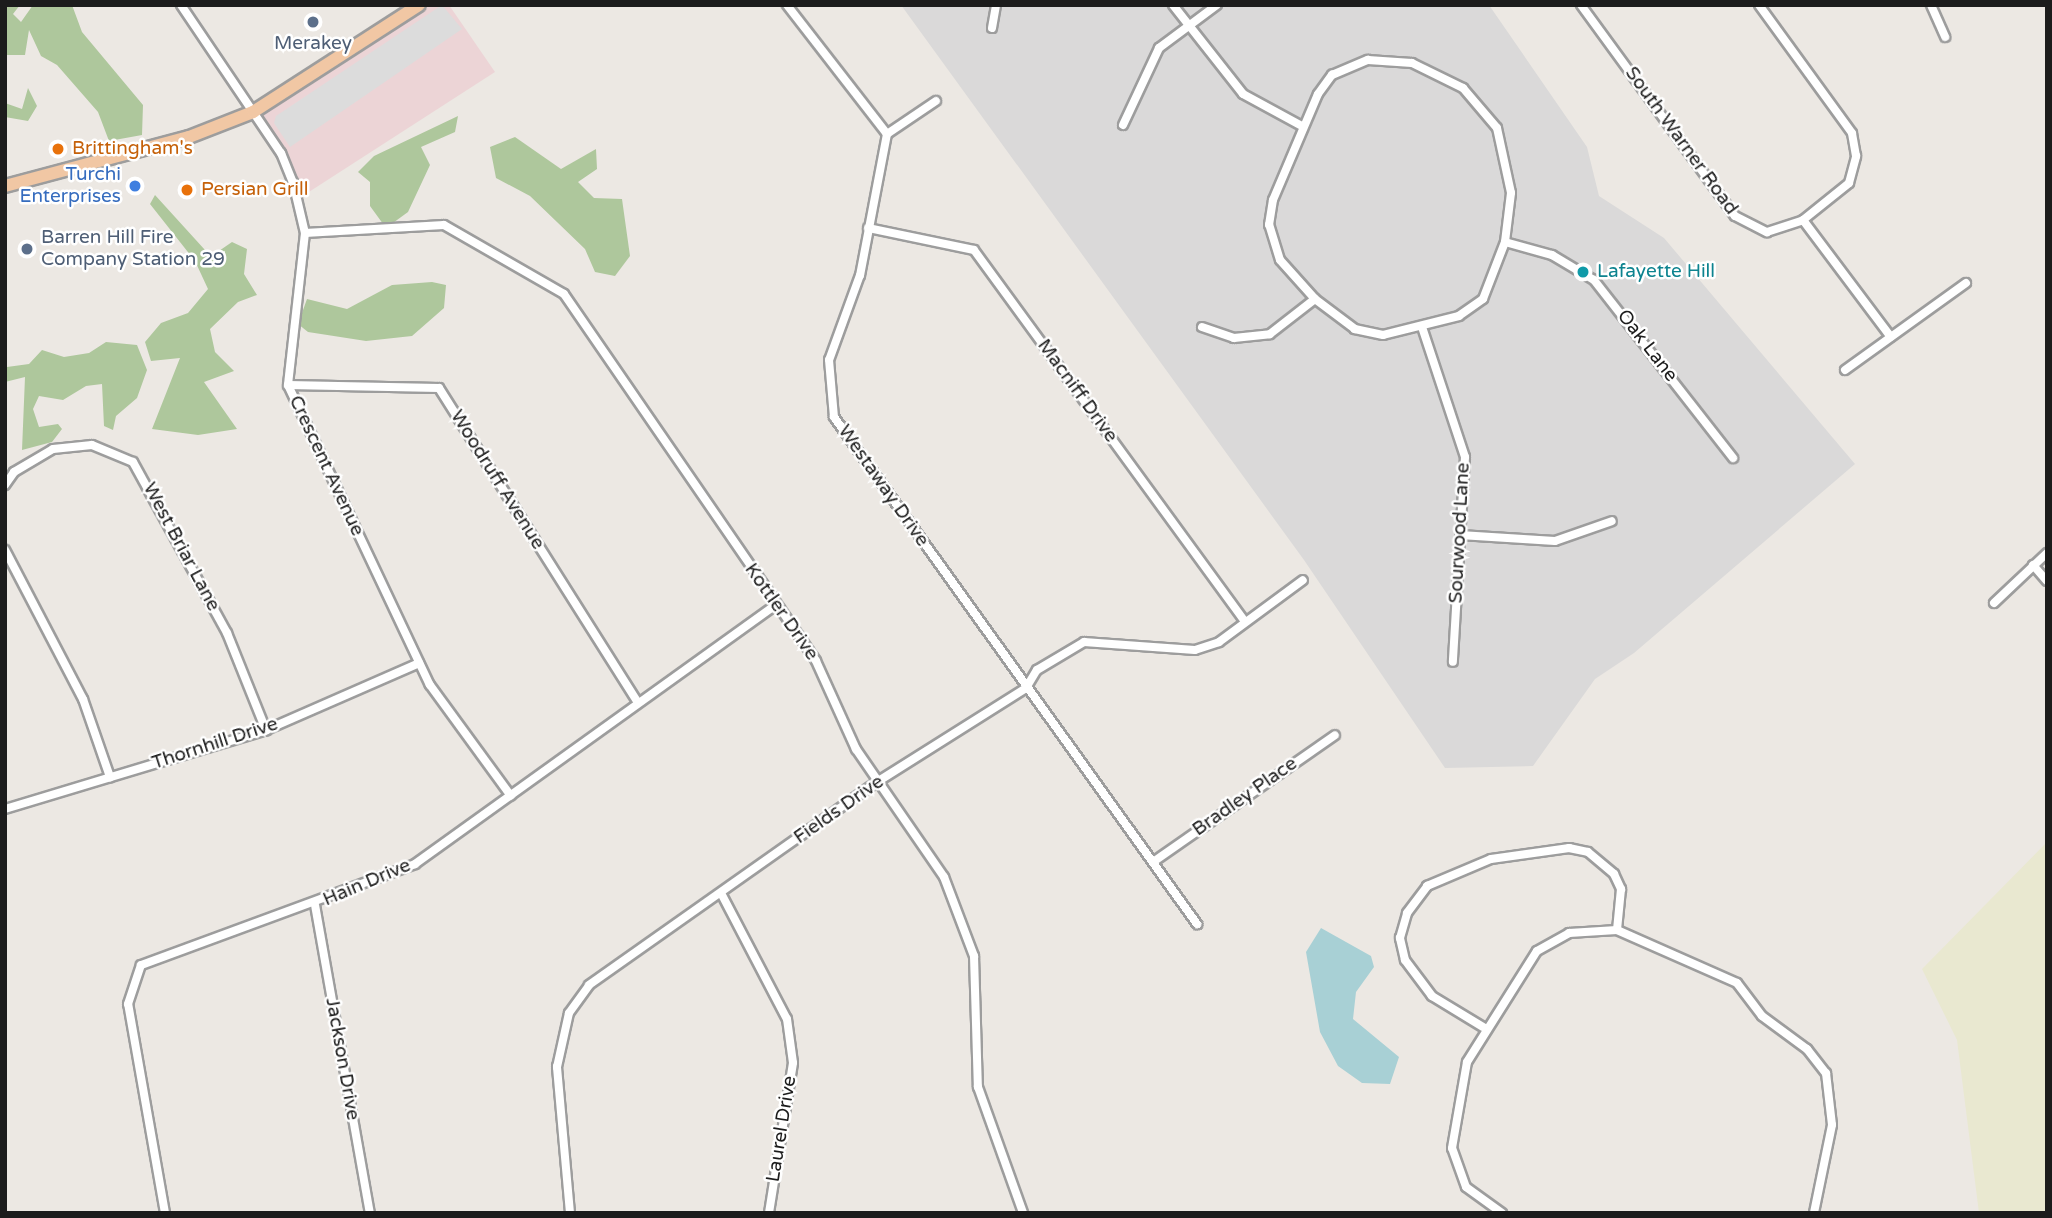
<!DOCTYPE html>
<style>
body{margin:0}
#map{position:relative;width:2052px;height:1218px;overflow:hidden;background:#ece8e3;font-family:"Varela Round",sans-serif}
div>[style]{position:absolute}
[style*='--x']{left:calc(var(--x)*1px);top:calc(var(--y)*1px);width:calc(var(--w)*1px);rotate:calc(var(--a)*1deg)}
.residential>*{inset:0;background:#dad9d9}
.commercial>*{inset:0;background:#ecd4d6}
.farmland>*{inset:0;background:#e9e8d0}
.forest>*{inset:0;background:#aec79c}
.parking>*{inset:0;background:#dcdcdc}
.water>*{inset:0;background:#a8d0d5}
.roads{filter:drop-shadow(2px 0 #9d9d9d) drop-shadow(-2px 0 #9d9d9d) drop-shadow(0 2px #9d9d9d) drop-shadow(0 -2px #9d9d9d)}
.minor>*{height:8px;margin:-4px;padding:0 4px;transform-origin:4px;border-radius:4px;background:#fff}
.primary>*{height:12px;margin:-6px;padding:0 6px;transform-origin:6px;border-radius:6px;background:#f1c7a4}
.dots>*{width:19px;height:19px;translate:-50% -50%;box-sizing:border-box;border:4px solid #fff;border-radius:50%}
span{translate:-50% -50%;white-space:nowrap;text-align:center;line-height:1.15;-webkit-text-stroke:5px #fff;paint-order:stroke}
.service-label{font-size:19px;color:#4e5e75}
.left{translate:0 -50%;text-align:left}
.street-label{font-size:19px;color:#1c1c1c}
.food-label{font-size:19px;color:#c56008}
.shop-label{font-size:19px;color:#366cbe}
.right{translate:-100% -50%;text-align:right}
.culture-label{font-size:19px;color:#0d838f}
.frame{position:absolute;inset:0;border:7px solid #1c1c1c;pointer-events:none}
</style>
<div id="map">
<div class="residential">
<div style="clip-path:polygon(901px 5px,1489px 5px,1587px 147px,1599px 196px,1664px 238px,1855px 464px,1634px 653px,1595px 679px,1533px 766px,1445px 768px,1304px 560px)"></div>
</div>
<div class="commercial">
<div style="clip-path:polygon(419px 5px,449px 5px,495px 72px,298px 199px,253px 112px)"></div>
</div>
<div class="farmland">
<div style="clip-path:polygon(2047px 842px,2047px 1213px,1979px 1213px,1957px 1040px,1922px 969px)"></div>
</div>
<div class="forest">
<div style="clip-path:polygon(5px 5px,20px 5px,13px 14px,21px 22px,33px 5px,72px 5px,82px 32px,143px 105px,142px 135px,109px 141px,98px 112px,57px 65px,41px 56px,29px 30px,25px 55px,5px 55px)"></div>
<div style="clip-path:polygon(28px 88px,37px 106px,28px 121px,5px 117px,5px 103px,22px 109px)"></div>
<div style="clip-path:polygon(458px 116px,455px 132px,421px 147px,430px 165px,408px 212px,386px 228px,370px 206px,370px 182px,358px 172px,374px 156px)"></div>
<div style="clip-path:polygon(515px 137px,561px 169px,596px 149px,597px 169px,578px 182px,594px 198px,622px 199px,630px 256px,615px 276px,595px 272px,585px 249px,530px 196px,496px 178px,490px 147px)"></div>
<div style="clip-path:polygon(155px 195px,205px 250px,216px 253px,232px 242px,247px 249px,244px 274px,257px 295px,238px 302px,210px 329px,215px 352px,234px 371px,204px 382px,237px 429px,198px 435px,152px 429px,180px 358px,151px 361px,145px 342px,161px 323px,188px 313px,208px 289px,195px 261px,150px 204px)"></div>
<div style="clip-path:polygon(432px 282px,446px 285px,444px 308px,412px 336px,366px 341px,308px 332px,298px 324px,307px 299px,347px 309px,392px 285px)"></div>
<div style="clip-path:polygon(106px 342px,137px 345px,147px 370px,137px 398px,116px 416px,113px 430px,104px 426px,102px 384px,86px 386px,63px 400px,39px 396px,33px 409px,39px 427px,58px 424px,62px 429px,52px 442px,22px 450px,25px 377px,5px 382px,5px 361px,7px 367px,29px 364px,42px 350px,64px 357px,89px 353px)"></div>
</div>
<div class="parking">
<div style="clip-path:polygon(442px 5px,462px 29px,290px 147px,274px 123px,276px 116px)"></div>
</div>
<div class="water">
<div style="clip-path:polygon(1321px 928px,1371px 956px,1374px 967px,1356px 992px,1353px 1019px,1399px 1057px,1390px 1084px,1362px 1083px,1338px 1066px,1320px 1032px,1306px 952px)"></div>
</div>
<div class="roads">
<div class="minor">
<div style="--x:181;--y:5;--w:179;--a:56"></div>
<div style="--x:281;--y:153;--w:31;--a:68"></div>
<div style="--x:293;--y:182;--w:52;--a:76.8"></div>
<div style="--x:305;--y:233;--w:153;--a:96.4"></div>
<div style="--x:288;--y:385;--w:332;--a:64.7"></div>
<div style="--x:430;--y:685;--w:137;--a:53.9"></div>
<div style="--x:787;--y:5;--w:163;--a:52.2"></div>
<div style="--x:887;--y:134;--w:144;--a:100.8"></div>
<div style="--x:860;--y:275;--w:90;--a:110"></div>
<div style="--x:829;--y:360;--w:57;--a:85"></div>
<div style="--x:834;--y:417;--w:624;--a:54.4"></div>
<div style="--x:1173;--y:5;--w:113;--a:51.8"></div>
<div style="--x:1243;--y:94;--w:67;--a:28.5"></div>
<div style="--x:1581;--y:5;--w:261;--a:53.9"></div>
<div style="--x:1735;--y:216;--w:36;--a:27"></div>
<div style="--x:1767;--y:232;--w:38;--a:-18"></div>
<div style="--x:1803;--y:220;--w:59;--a:-38.8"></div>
<div style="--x:1849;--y:183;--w:28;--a:-75"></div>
<div style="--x:1856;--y:156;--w:23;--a:-100"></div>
<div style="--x:1852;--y:133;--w:158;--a:-126"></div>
<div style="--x:1931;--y:5;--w:35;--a:66"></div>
<div style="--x:992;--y:28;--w:23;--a:-80"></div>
<div style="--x:1368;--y:60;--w:44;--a:3.9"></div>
<div style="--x:1412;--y:63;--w:57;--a:26.1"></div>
<div style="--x:1463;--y:88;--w:52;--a:49.6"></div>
<div style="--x:1497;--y:128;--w:66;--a:77.8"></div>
<div style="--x:1511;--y:193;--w:49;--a:97"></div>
<div style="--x:1505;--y:242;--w:61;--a:111.1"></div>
<div style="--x:1483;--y:299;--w:29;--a:145"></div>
<div style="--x:1459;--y:316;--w:78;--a:166"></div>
<div style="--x:1383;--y:335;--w:29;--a:-168"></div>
<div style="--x:1355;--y:329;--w:50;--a:-143.1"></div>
<div style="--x:1315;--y:299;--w:52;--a:-131.9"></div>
<div style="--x:1280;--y:260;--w:37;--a:-107"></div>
<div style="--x:1269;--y:225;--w:25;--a:-81"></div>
<div style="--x:1273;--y:200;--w:115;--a:-67"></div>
<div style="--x:1318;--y:94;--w:24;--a:-54"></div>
<div style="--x:1332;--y:75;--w:39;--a:-23"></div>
<div style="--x:1123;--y:125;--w:85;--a:-64.9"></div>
<div style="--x:1159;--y:48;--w:72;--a:-36.6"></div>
<div style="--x:887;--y:134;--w:59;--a:-34"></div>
<div style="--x:1803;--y:220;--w:146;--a:53.1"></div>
<div style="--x:868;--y:228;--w:108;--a:11.7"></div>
<div style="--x:974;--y:250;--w:457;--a:53.9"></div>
<div style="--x:305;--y:233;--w:139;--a:-3.3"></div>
<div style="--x:444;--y:225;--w:138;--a:29.9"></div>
<div style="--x:564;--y:294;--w:445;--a:55.5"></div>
<div style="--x:816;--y:661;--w:97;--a:65.6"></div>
<div style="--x:856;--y:749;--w:155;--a:55.5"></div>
<div style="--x:944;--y:877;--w:85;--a:69.2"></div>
<div style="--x:974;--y:956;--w:131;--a:88.3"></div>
<div style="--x:978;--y:1087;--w:134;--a:70.3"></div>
<div style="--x:1505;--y:242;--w:49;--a:15.5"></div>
<div style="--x:1552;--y:255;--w:49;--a:30.8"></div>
<div style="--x:1594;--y:280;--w:226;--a:52"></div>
<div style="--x:1202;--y:327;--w:34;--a:19"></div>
<div style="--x:1234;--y:338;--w:36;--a:-6"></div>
<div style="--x:1270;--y:334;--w:57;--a:-37.9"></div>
<div style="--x:1422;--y:327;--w:137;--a:71.7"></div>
<div style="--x:1465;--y:457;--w:205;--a:93.4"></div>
<div style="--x:1845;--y:370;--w:149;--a:-35.7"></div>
<div style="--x:288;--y:385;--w:151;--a:1.1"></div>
<div style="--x:439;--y:388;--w:369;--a:57.7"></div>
<div style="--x:5;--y:485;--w:16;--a:-55"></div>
<div style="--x:14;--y:472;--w:45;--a:-30.5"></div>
<div style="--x:53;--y:449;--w:39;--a:-6"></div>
<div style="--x:92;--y:445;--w:44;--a:22.5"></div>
<div style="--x:133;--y:462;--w:195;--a:61.2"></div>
<div style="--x:227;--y:633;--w:105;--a:68.1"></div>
<div style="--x:1460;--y:535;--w:95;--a:3.6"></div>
<div style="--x:1555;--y:541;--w:60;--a:-19.3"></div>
<div style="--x:5;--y:550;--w:168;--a:62.4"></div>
<div style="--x:83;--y:699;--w:83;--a:70.9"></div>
<div style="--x:2033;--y:565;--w:21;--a:49"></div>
<div style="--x:1994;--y:603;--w:73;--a:-43.3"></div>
<div style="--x:5;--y:809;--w:273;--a:-16.8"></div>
<div style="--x:266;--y:730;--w:167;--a:-23.6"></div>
<div style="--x:1156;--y:860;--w:218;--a:-34.9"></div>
<div style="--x:721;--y:893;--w:142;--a:62.4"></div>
<div style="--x:787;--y:1019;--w:44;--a:82.2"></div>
<div style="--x:793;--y:1063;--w:152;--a:99.1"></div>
<div style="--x:315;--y:905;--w:313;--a:79.9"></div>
<div style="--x:1483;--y:1027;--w:60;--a:-148.7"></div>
<div style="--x:1432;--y:996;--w:45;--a:-126.9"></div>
<div style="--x:1405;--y:960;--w:23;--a:-103"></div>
<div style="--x:1400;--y:938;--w:26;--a:-74"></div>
<div style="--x:1407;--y:913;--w:34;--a:-53"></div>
<div style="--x:1427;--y:886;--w:69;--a:-22.9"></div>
<div style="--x:1491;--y:859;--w:79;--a:-8"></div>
<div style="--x:1569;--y:848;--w:19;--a:12"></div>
<div style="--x:1588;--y:852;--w:34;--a:40"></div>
<div style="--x:1614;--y:874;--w:17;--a:65"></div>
<div style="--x:1621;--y:889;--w:41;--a:95.6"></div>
<div style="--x:165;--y:1213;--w:212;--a:-100"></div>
<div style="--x:128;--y:1004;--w:41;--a:-71.6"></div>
<div style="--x:141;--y:965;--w:292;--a:-20.2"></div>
<div style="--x:415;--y:864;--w:443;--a:-35.7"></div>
<div style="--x:570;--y:1213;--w:147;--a:-95.1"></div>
<div style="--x:557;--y:1067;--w:55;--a:-77.5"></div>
<div style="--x:569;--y:1013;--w:34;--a:-54"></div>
<div style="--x:589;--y:985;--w:352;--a:-35.2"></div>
<div style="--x:877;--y:782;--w:176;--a:-32.2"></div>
<div style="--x:1026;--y:688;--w:21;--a:-59"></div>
<div style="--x:1037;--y:670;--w:55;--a:-30.8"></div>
<div style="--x:1084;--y:642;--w:111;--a:4.1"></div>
<div style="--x:1195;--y:650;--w:25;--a:-18"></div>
<div style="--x:1219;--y:642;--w:104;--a:-36.4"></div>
<div style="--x:1502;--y:1213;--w:44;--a:-144.2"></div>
<div style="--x:1466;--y:1187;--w:41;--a:-109.7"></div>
<div style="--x:1452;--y:1148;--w:87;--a:-80.1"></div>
<div style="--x:1467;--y:1062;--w:131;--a:-57.8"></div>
<div style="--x:1537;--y:951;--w:37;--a:-29"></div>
<div style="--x:1569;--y:933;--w:48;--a:-3.6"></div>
<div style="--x:1617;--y:930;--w:131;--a:23.8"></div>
<div style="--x:1737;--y:983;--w:41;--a:52.9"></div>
<div style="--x:1762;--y:1016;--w:56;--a:36.3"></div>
<div style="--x:1807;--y:1049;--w:31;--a:52"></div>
<div style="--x:1826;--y:1073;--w:52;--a:83.4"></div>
<div style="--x:1832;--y:1125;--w:90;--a:101.6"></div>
</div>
<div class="primary">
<div style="--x:5;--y:186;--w:190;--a:-14.9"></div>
<div style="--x:189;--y:137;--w:69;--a:-21.3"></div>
<div style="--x:253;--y:112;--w:197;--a:-32.8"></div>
</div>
</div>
<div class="dots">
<div style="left:313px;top:22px;background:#5c6f8a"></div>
<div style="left:58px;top:149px;background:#e8710a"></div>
<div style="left:135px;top:186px;background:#3f7fe0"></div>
<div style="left:187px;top:190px;background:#e8710a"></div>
<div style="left:27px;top:249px;background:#5c6f8a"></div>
<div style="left:1583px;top:272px;background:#0f9aa8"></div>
</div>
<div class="service-label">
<span style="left:313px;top:44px">Merakey</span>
<span class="left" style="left:41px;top:249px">Barren Hill Fire<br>Company Station 29</span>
</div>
<div class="street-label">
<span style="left:1681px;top:141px;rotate:54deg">South Warner Road</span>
<span style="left:1647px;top:346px;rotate:52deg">Oak Lane</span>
<span style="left:1077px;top:391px;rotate:54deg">Macniff Drive</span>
<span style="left:326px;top:466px;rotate:65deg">Crescent Avenue</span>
<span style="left:497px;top:480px;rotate:58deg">Woodruff Avenue</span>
<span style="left:883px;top:486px;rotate:55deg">Westaway Drive</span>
<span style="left:1460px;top:533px;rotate:-87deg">Sourwood Lane</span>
<span style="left:181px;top:547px;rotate:62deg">West Briar Lane</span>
<span style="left:781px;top:612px;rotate:55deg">Kottler Drive</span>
<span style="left:215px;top:744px;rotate:-18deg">Thornhill Drive</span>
<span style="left:1245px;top:797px;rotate:-35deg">Bradley Place</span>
<span style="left:839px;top:810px;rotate:-35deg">Fields Drive</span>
<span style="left:367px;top:883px;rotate:-23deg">Hain Drive</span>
<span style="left:342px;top:1059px;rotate:80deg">Jackson Drive</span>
<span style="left:782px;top:1129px;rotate:-81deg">Laurel Drive</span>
</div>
<div class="food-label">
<span class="left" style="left:72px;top:149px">Brittingham's</span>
<span class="left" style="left:201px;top:190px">Persian Grill</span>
</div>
<div class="shop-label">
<span class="right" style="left:121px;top:186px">Turchi<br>Enterprises</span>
</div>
<div class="culture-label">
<span class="left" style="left:1597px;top:272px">Lafayette Hill</span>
</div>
<div class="frame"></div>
</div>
